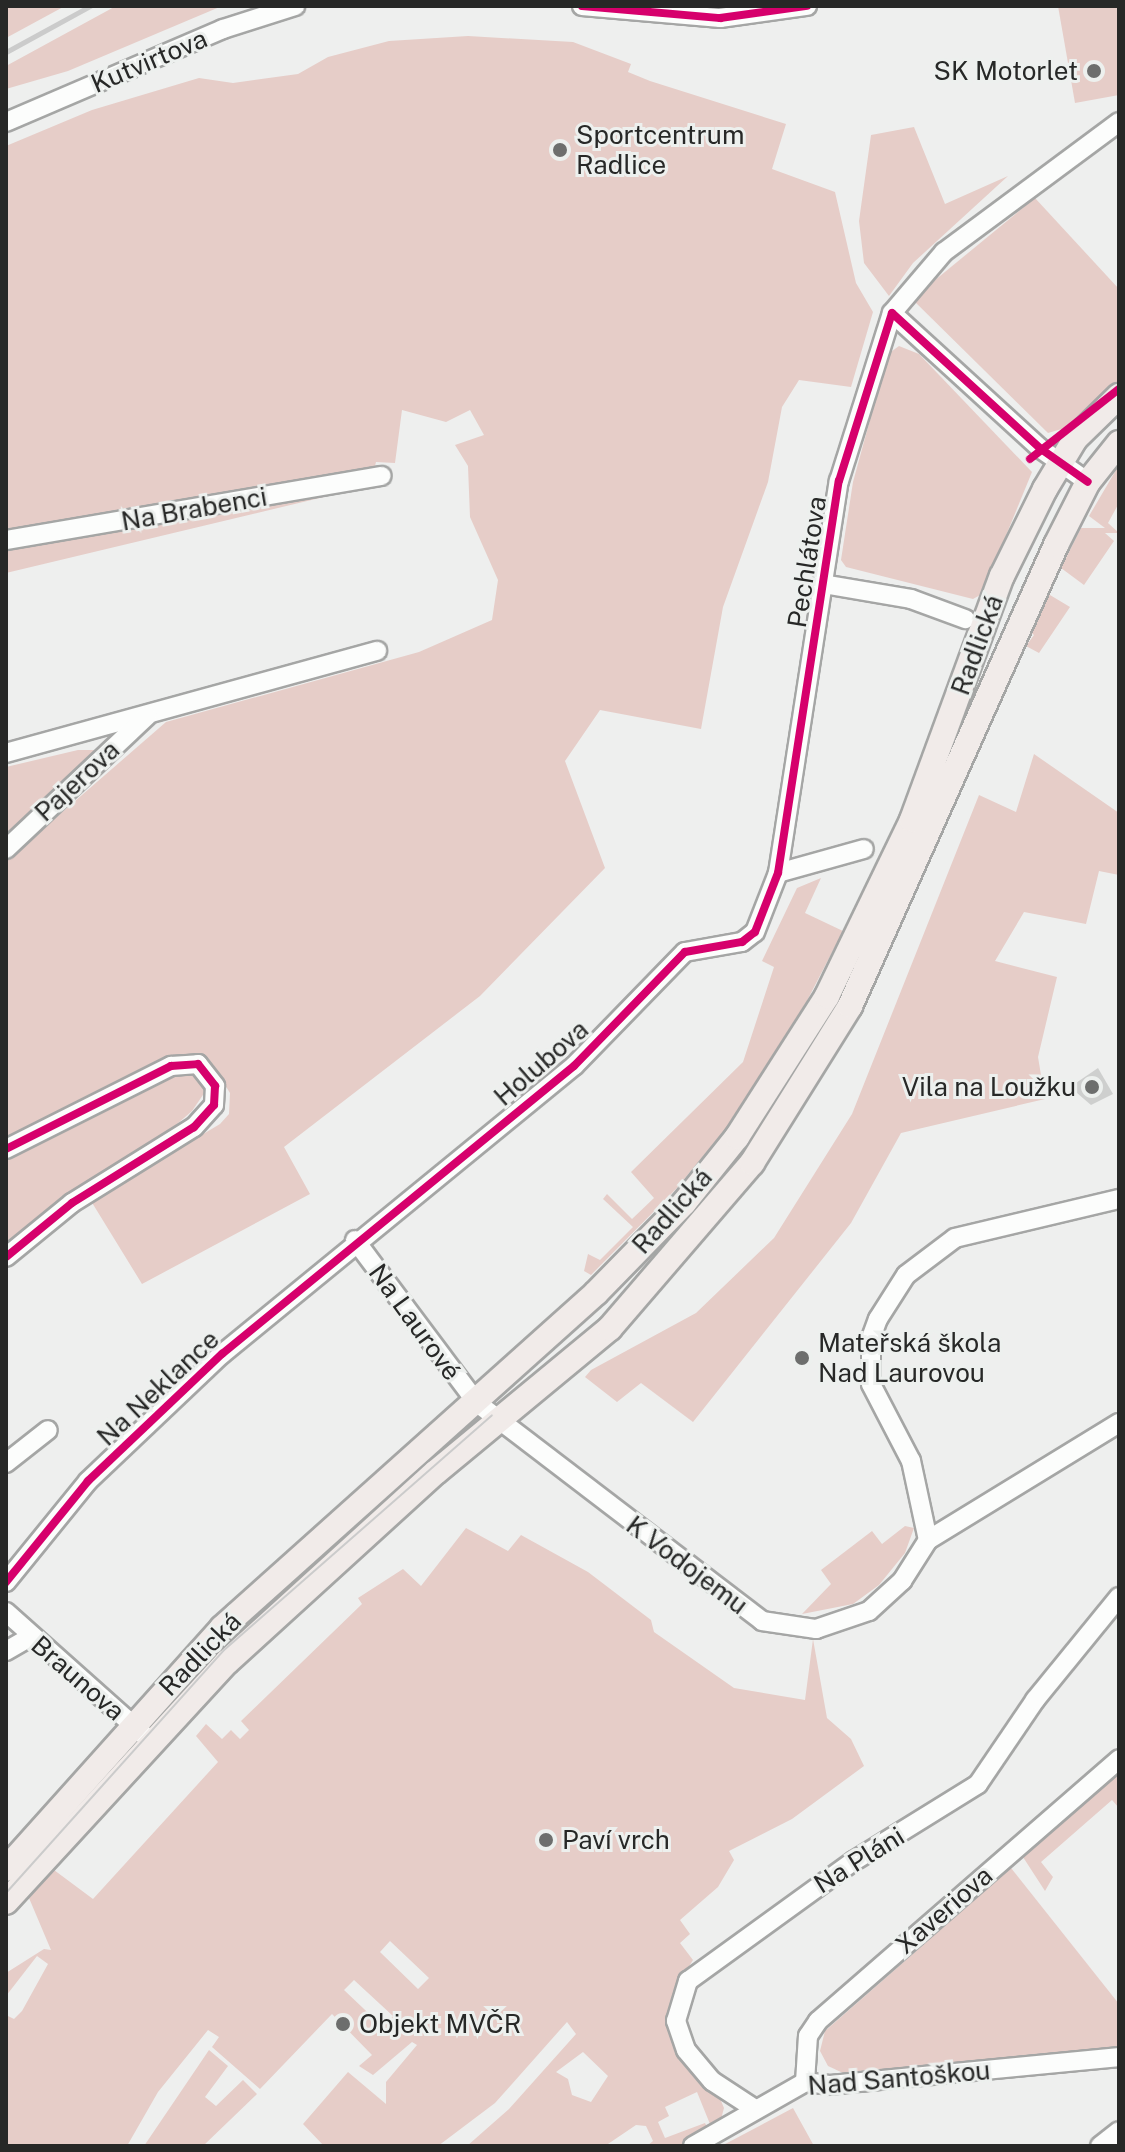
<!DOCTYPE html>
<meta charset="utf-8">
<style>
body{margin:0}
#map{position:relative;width:1125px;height:2152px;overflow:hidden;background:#eeefee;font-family:"Public Sans",sans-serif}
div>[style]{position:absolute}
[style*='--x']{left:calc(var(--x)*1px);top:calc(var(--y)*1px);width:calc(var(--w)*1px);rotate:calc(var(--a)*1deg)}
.green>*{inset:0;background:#e6cdc8}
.building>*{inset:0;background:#cecfce}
.roads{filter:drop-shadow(2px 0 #a5a6a5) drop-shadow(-2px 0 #a5a6a5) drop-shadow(0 2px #a5a6a5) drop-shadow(0 -2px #a5a6a5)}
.minor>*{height:18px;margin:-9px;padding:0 9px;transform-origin:9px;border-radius:9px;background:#fcfdfc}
.major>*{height:24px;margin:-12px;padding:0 12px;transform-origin:12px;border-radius:12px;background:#f1ebe9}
.tram>*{height:2px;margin:-1px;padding:0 1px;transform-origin:1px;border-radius:1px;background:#cbcbcb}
.rail>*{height:5px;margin:-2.5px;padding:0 2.5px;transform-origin:2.5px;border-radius:2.5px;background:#cbcbcb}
.cycleway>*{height:8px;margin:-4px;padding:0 4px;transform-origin:4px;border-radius:4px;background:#d6006c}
.dots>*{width:22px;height:22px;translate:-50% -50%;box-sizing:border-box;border:4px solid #edf0ee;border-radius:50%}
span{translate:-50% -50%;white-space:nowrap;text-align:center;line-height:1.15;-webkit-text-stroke:6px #edf0ee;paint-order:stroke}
.street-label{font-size:26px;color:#272827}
.poi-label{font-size:26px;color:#272827}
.right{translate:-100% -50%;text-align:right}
.left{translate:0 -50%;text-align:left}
.frame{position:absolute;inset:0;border:8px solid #272827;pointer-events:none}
</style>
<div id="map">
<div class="green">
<div style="clip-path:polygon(6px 6px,65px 6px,6px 38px)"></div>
<div style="clip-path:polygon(116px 6px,222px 6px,68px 71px,6px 89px,6px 66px)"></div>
<div style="clip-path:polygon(1058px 6px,1119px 6px,1119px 95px,1075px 103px)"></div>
<div style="clip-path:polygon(468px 36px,573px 42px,631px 64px,628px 72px,650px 81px,786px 124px,772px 169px,835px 192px,856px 283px,873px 312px,851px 387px,799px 380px,782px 407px,768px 482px,723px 607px,701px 729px,600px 710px,565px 761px,605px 868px,480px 996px,284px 1147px,310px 1194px,142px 1284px,91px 1201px,220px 1124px,229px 1114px,230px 1093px,208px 1058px,178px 1055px,6px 1139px,6px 861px,166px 722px,419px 652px,492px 620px,498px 580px,470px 517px,468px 466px,455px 445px,484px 435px,470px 410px,446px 422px,402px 410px,395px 463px,376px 462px,370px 486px,6px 573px,6px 146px,92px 110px,199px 78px,233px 83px,298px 74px,328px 57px,389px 41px)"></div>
<div style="clip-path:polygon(914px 127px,945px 204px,1008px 176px,913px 263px,889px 296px,864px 263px,859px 221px,871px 135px)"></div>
<div style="clip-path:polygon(1035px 198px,1119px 289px,1119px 381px,1065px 428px,1048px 433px,912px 299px)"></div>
<div style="clip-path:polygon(899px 346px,919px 354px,1032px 472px,982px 594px,973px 599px,846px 567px,841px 560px,853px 482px,888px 354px)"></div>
<div style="clip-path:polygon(1119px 465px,1119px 503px,1108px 523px,1119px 533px,1105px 533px,1114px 541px,1084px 585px,1061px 568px,1081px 528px,1105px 528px,1089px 516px)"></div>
<div style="clip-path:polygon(1045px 592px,1070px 607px,1039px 653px,1026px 646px,1034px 635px,1027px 629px)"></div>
<div style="clip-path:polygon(78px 750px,99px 750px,6px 839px,6px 767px)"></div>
<div style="clip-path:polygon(1034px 754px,1119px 813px,1119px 875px,1099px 871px,1086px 924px,1024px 912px,995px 961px,1057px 977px,1038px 1057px,1045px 1099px,901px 1133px,851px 1223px,693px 1422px,641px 1383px,617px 1402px,585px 1377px,591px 1370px,696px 1313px,774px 1238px,852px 1114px,979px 795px,1016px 812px)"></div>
<div style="clip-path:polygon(821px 878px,805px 913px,843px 931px,795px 1024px,727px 1127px,676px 1189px,591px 1275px,584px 1271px,588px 1254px,600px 1260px,633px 1227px,603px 1199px,607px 1194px,632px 1219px,654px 1198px,631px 1172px,743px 1062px,774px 967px,762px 961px,797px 888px)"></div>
<div style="clip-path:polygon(177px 1070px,197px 1071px,207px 1089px,192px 1111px,145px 1152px,6px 1252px,6px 1155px)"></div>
<div style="clip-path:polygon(905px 1526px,914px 1528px,905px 1553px,879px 1585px,853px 1604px,802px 1614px,831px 1584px,821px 1570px,872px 1531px,882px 1544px)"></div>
<div style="clip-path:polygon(evenodd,466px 1528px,508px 1551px,521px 1535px,588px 1572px,651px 1620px,654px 1632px,734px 1688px,805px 1700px,813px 1639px,827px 1718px,851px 1739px,864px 1766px,792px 1819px,729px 1851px,734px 1860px,718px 1887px,680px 1920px,690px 1934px,680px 1943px,693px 1960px,674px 1990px,671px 2035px,685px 2067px,719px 2096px,724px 2108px,720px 2123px,712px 2129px,697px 2092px,665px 2107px,669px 2116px,658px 2122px,665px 2138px,705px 2123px,709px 2131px,679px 2146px,647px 2146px,653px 2141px,646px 2126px,636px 2125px,605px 2146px,467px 2146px,509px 2109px,576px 2034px,567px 2022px,495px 2103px,438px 2146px,324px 2146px,303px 2124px,348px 2072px,386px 2104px,386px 2082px,417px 2045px,412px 2042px,373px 2075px,359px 2066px,372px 2055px,332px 2014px,260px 2089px,212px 2047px,219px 2037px,208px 2030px,158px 2092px,127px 2146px,6px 2146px,6px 2015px,14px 2019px,22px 2011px,48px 1964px,37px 1956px,6px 1996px,6px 1973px,44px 1949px,51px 1950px,29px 1898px,54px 1870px,93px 1899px,218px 1762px,196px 1736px,206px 1724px,222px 1739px,231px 1730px,240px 1739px,249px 1730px,241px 1721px,362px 1604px,358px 1598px,403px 1569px,421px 1586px,466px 1528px,390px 1941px,429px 1978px,418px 1989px,380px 1952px,390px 1941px,466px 1528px,354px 1980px,393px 2016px,383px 2027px,344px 1990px,354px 1980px,466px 1528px,583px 2052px,608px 2076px,591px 2102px,572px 2095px,568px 2079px,556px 2072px,583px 2052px)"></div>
<div style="clip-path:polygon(1119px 1771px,1119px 1808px,1112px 1800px,1041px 1862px,1053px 1877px,1045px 1891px,1021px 1854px)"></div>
<div style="clip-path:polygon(1011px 1868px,1119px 2004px,1119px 2047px,843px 2073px,828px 2066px,820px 2051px,825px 2031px)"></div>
<div style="clip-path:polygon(209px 2050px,228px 2066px,205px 2097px,216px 2106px,243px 2080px,257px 2094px,203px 2146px,144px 2146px)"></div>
<div style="clip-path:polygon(793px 2108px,814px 2146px,721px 2146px,729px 2142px)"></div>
</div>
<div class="building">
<div style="clip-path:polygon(1098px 1068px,1113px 1094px,1091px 1105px,1070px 1087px)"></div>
</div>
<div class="roads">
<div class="minor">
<div style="--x:582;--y:6;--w:139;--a:5"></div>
<div style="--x:720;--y:18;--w:88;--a:-7.9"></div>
<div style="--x:6;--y:122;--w:236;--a:-23.2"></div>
<div style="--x:223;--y:29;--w:76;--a:-17.7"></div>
<div style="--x:892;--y:313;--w:202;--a:42.4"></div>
<div style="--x:1041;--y:449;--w:57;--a:35.1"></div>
<div style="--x:6;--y:540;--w:381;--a:-9.7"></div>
<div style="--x:823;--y:584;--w:89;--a:9.7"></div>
<div style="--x:911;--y:599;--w:58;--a:20.3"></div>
<div style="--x:6;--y:753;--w:385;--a:-15.4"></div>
<div style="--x:6;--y:849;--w:194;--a:-43.3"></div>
<div style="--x:778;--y:873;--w:89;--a:-15.6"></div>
<div style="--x:6;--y:1149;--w:185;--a:-26.7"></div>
<div style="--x:171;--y:1066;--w:27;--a:-4"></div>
<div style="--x:198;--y:1064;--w:28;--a:52"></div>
<div style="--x:215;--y:1086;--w:19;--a:93"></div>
<div style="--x:214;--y:1105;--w:30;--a:132"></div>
<div style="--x:194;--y:1127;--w:144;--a:148.1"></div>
<div style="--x:72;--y:1203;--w:85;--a:140.7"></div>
<div style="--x:355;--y:1240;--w:202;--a:53.2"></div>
<div style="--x:476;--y:1402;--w:360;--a:37.4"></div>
<div style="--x:762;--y:1621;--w:55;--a:8.4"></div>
<div style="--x:816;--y:1629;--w:56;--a:-18.8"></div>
<div style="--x:869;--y:1611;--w:45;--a:-42.3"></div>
<div style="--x:902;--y:1581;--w:49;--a:-57.6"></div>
<div style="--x:928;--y:1540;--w:224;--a:-31.5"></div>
<div style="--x:6;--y:1463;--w:53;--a:-38.2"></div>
<div style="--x:928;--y:1540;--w:81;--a:-102.1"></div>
<div style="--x:911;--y:1461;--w:87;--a:-117.5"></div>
<div style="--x:871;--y:1384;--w:46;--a:-90"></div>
<div style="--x:871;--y:1338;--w:20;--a:-70"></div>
<div style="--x:878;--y:1319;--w:52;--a:-57.5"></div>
<div style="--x:906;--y:1275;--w:61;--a:-37.1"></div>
<div style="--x:955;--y:1238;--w:169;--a:-13.4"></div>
<div style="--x:6;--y:1582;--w:130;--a:-50.9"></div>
<div style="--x:88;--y:1481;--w:185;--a:-43.5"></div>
<div style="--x:222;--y:1354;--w:455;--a:-39.3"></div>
<div style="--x:574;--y:1066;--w:159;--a:-45.8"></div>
<div style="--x:685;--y:952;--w:58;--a:-10"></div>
<div style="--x:742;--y:942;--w:16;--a:-38"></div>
<div style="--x:755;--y:932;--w:63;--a:-68.7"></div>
<div style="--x:778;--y:873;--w:397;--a:-81.2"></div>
<div style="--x:839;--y:481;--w:176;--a:-72.5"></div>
<div style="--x:892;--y:313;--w:80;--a:-49.6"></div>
<div style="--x:944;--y:252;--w:218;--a:-36.6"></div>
<div style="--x:6;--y:1612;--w:195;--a:41.7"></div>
<div style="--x:6;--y:1651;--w:28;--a:-30"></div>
<div style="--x:805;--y:2082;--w:46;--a:-86.3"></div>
<div style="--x:808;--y:2036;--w:18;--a:-56"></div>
<div style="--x:818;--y:2021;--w:399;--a:-41"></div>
<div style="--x:755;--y:2109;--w:51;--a:-146.9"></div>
<div style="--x:712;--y:2081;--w:40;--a:-130"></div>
<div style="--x:686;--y:2050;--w:31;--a:-109"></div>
<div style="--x:676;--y:2021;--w:42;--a:-73.3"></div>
<div style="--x:688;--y:1981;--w:205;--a:-35.9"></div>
<div style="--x:854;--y:1861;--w:146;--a:-31.8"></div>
<div style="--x:978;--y:1784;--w:102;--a:-55.8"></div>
<div style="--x:1035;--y:1700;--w:133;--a:-50.8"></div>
<div style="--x:693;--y:2146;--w:129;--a:-29.7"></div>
<div style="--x:805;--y:2082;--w:24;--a:7"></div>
<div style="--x:829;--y:2085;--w:291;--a:-5.5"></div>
<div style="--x:1100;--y:2146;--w:24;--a:-38"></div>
</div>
<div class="major">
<div style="--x:6;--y:1869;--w:324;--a:-48.1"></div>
<div style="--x:222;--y:1628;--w:502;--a:-41.85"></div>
<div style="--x:596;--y:1293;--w:126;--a:-45.6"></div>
<div style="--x:684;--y:1203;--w:85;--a:-51.2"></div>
<div style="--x:737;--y:1137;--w:167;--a:-57.4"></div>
<div style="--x:827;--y:996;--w:195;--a:-64.2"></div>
<div style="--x:912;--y:820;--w:260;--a:-69.8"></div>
<div style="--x:1002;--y:576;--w:97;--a:-63.7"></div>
<div style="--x:1045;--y:489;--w:58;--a:-59"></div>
<div style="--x:1075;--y:439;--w:62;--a:-44.3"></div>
<div style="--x:6;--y:1902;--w:326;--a:-47.4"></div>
<div style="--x:227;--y:1662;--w:282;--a:-42.3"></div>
<div style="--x:436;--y:1472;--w:226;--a:-39.6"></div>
<div style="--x:610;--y:1328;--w:218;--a:-49.3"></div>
<div style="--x:752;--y:1163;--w:185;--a:-58"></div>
<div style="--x:850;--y:1006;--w:505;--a:-65.92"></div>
<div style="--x:1056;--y:545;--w:71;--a:-63.1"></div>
<div style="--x:1088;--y:482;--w:50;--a:-51.5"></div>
</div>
</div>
<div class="tram">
<div style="--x:6;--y:1893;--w:326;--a:-48.1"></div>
<div style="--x:224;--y:1650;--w:356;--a:-41.2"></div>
</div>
<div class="rail">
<div style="--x:6;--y:52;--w:96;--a:-28.7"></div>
</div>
<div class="cycleway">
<div style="--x:582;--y:6;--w:139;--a:5"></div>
<div style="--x:720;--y:18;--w:88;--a:-7.9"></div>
<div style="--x:1030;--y:459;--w:113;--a:-38.2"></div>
<div style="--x:6;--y:1149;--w:185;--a:-26.7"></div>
<div style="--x:171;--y:1066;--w:27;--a:-4"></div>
<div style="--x:198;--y:1064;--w:28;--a:52"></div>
<div style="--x:215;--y:1086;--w:19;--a:93"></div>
<div style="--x:214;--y:1105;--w:30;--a:132"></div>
<div style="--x:194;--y:1127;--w:144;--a:148.1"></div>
<div style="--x:72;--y:1203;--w:85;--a:140.7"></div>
<div style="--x:6;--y:1582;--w:130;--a:-50.9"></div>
<div style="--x:88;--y:1481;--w:185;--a:-43.5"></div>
<div style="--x:222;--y:1354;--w:455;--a:-39.3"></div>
<div style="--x:574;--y:1066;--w:159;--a:-45.8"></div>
<div style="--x:685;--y:952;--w:58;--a:-10"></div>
<div style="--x:742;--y:942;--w:16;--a:-38"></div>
<div style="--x:755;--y:932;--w:63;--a:-68.7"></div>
<div style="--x:778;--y:873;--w:397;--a:-81.2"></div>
<div style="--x:839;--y:481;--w:176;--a:-72.5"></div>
<div style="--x:892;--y:313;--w:202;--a:42.4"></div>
<div style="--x:1041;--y:449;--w:57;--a:35.1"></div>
</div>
<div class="dots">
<div style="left:1094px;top:71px;background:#6d6e6d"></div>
<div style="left:560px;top:150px;background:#6d6e6d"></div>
<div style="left:1092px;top:1087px;background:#6d6e6d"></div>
<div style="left:802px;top:1358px;background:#6d6e6d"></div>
<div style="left:546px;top:1840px;background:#6d6e6d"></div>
<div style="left:343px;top:2024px;background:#6d6e6d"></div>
</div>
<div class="street-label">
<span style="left:149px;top:61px;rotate:-23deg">Kutvirtova</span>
<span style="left:194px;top:509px;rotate:-10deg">Na Brabenci</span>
<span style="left:807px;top:562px;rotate:-81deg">Pechlátova</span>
<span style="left:977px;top:645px;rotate:-70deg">Radlická</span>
<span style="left:77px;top:781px;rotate:-43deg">Pajerova</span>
<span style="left:541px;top:1063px;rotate:-41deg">Holubova</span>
<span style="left:672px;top:1211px;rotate:-48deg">Radlická</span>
<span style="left:415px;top:1322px;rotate:54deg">Na Laurové</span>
<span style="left:158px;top:1388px;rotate:-43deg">Na Neklance</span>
<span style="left:687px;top:1565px;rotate:37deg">K Vodojemu</span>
<span style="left:200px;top:1654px;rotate:-46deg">Radlická</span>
<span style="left:78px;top:1678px;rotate:41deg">Braunova</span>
<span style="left:859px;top:1860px;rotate:-32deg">Na Pláni</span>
<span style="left:944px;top:1910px;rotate:-41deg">Xaveriova</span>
<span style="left:899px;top:2078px;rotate:-5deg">Nad Santoškou</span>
</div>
<div class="poi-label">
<span class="right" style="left:1078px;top:71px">SK Motorlet</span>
<span class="left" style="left:576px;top:150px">Sportcentrum<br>Radlice</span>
<span class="right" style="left:1076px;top:1087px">Vila na Loužku</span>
<span class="left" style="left:818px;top:1358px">Mateřská škola<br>Nad Laurovou</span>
<span class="left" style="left:562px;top:1840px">Paví vrch</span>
<span class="left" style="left:359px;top:2024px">Objekt MVČR</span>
</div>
<div class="frame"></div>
</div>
